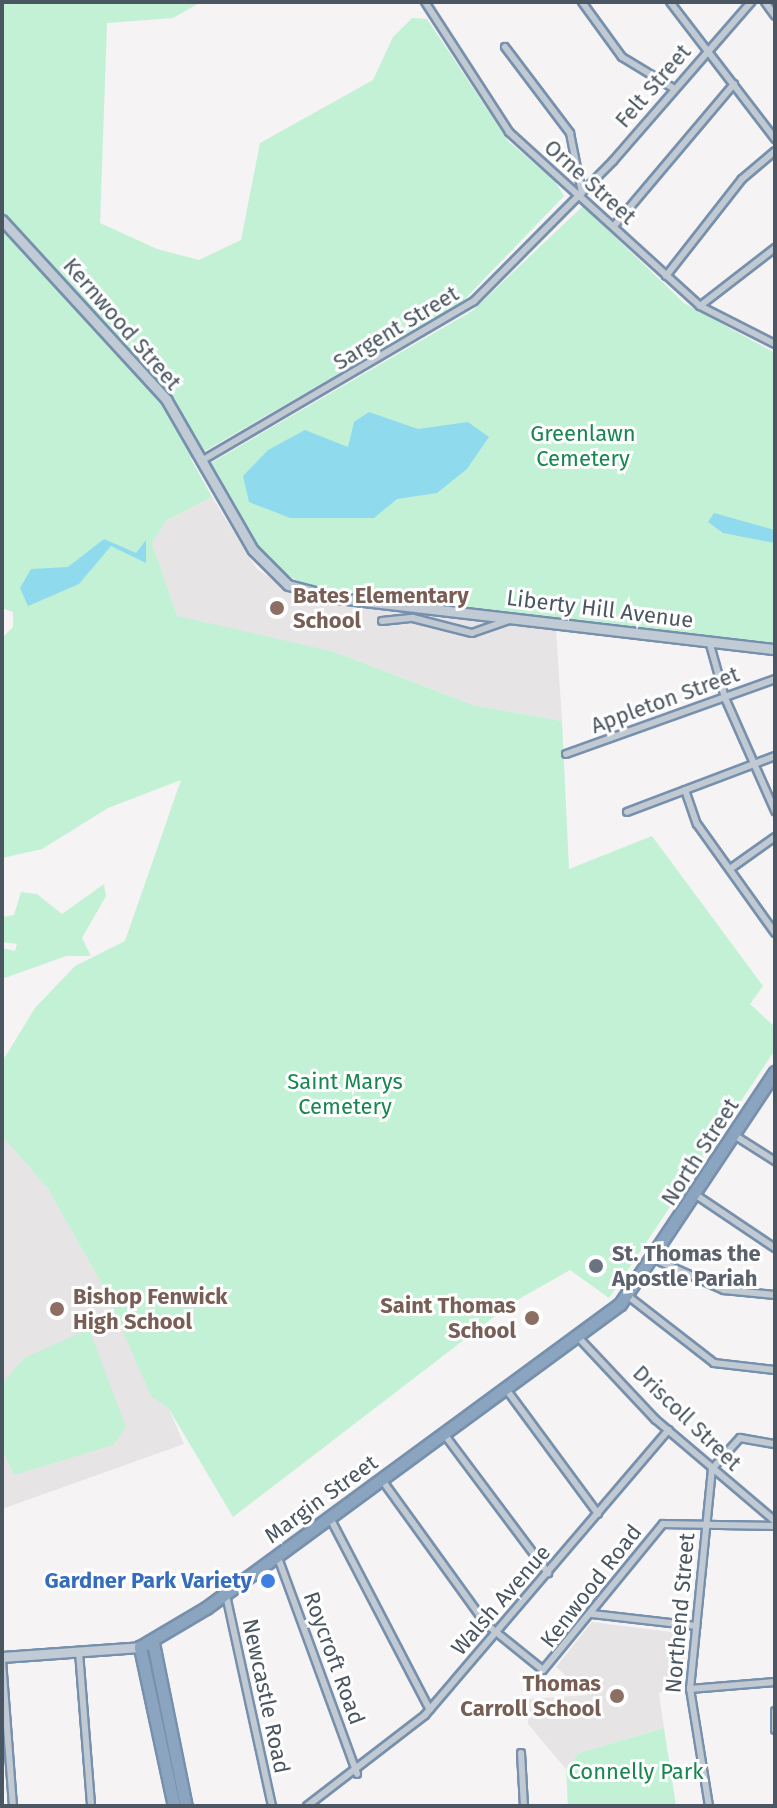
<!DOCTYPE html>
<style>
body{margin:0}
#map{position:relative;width:777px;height:1808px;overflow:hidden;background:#f5f3f3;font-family:"Fira Sans",sans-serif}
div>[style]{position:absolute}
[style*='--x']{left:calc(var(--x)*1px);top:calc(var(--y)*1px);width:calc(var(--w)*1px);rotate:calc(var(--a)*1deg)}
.education>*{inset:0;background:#e6e4e5}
.green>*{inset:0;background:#c3f1d5}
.water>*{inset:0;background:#90daee}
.roads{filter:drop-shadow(2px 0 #7690ad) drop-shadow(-2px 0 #7690ad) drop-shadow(0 2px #7690ad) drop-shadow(0 -2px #7690ad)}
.street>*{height:6px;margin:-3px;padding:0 3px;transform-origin:3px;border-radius:3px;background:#c1cad2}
.secondary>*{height:9px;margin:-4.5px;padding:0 4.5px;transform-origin:4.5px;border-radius:4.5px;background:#c1cbd6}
.highway>*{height:11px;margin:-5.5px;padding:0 5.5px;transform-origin:5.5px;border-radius:5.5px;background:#8ba5c1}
.dots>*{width:22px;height:22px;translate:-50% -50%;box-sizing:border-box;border:4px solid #fff;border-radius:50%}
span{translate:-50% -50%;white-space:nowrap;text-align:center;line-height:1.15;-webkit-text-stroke:6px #fff;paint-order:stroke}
.street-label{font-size:22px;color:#4a5661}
.park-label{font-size:22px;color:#17864f}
.education-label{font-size:22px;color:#785e54;font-weight:700}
.left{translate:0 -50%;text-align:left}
.right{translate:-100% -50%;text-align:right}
.worship-label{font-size:22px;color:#5b616d;font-weight:700}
.shop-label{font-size:22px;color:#366cbe;font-weight:700}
.frame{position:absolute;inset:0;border:4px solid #4a5661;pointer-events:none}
</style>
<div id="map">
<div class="education">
<div style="clip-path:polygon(212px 497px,257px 569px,292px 593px,556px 630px,562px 721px,473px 705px,332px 651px,177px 617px,152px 543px,166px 521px)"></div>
<div style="clip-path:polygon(3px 1137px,48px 1189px,103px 1286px,151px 1395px,169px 1409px,184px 1444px,2px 1509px)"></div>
<div style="clip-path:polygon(592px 1622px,687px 1634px,682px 1689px,659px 1693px,664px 1728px,579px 1753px,566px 1769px,528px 1724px,527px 1699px,588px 1695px,556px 1667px)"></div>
</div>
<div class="green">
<div style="clip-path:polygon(2px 2px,201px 2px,173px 18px,107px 23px,100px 223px,157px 249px,199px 260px,241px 240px,260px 143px,373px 80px,393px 37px,412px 18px,427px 19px,509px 142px,554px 180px,564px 196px,461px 303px,191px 459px,212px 497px,166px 521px,152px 543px,177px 616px,332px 651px,473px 705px,562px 721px,569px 869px,652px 836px,763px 986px,750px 1004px,775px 1027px,775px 1050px,609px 1298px,570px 1270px,512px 1303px,233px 1517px,169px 1409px,151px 1396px,103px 1286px,48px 1189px,2px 1136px,2px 1062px,35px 1008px,75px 966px,125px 941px,181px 780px,108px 808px,42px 849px,2px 858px,2px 638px,13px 627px,13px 612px,2px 608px)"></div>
<div style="clip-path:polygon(583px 206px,684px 303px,775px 353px,775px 645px,308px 588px,262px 558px,209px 464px,472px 311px)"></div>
<div style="clip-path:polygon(104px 884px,106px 896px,82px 938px,91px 956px,66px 956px,2px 979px,2px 948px,15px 951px,17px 944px,2px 942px,2px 917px,14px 915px,21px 892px,37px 894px,62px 914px)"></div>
<div style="clip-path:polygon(89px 1329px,126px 1427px,113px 1445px,14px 1475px,2px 1449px,3px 1383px,24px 1358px)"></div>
<div style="clip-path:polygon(664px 1728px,676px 1806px,568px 1806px,566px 1769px,579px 1753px)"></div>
</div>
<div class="water">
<div style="clip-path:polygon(369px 412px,418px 429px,468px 422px,489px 437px,467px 469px,437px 493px,397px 499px,374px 518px,290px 518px,249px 502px,243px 476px,268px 450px,305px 430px,348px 447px,354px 422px)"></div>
<div style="clip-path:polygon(714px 513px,775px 530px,775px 543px,723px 533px,708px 522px)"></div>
<div style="clip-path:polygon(104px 539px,136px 553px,146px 540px,146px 563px,111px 546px,79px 584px,28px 606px,20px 588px,31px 569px,68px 567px)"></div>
</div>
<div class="roads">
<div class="street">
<div style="--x:425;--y:2;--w:155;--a:57.1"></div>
<div style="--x:509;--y:132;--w:258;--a:42.3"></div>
<div style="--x:700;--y:306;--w:84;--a:26.9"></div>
<div style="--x:582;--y:2;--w:68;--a:54"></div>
<div style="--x:622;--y:57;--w:60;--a:31.3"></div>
<div style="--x:670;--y:2;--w:173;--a:52.5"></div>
<div style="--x:765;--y:2;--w:17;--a:54"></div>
<div style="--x:505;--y:47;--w:108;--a:52.9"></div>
<div style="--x:570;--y:133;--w:61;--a:78.7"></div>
<div style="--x:614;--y:226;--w:186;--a:-49.8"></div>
<div style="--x:666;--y:276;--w:123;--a:-51.9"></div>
<div style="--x:742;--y:179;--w:43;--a:-40.3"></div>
<div style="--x:700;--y:306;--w:95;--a:-37.7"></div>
<div style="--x:203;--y:460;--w:314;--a:-30.4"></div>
<div style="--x:474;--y:301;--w:197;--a:-45.2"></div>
<div style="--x:613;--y:161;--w:211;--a:-49"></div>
<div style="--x:382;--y:621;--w:31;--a:-6"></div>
<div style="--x:413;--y:618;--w:61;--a:14.3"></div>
<div style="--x:472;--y:633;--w:42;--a:-19.3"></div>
<div style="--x:709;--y:641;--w:59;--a:74.3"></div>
<div style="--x:725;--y:698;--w:124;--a:66.1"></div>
<div style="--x:566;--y:754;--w:222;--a:-19.7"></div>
<div style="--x:685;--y:790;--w:36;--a:71"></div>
<div style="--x:697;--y:824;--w:134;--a:54.4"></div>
<div style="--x:627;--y:812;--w:158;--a:-20.7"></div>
<div style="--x:730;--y:869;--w:55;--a:-35.4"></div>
<div style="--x:734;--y:1135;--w:49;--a:32.4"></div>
<div style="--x:696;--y:1195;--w:95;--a:33.9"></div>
<div style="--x:654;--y:1259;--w:77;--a:23.9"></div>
<div style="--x:724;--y:1290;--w:51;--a:5.6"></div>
<div style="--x:628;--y:1296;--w:109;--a:37.9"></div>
<div style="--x:714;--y:1363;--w:61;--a:6.5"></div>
<div style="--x:577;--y:1336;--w:115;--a:46.8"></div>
<div style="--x:656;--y:1420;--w:156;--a:40.3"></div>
<div style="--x:506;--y:1389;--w:155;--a:53.6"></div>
<div style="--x:444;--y:1434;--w:174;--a:53.2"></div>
<div style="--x:382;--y:1480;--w:178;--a:54.2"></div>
<div style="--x:486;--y:1624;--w:73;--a:38.9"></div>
<div style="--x:543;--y:1670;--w:189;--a:-50.6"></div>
<div style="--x:663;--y:1524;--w:112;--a:1"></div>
<div style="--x:330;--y:1518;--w:216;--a:62.5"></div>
<div style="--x:277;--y:1555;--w:233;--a:69.9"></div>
<div style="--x:226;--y:1595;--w:216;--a:77.7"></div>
<div style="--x:592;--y:1614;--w:105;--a:6.6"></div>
<div style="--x:79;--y:1652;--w:154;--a:85.5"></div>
<div style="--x:2;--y:1660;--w:146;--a:85.7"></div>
<div style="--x:690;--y:1689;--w:85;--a:-4.7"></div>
<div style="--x:775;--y:1711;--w:19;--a:90"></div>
<div style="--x:521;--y:1753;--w:53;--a:86.8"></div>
<div style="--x:307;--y:1806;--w:149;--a:-37.6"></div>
<div style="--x:425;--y:1715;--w:375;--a:-49.5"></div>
<div style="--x:709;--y:1806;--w:119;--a:-99.2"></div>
<div style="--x:690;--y:1689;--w:221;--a:-84.3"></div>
<div style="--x:712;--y:1469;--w:42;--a:-47.9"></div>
<div style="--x:740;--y:1438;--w:36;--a:10"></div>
</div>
<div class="secondary">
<div style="--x:2;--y:220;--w:243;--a:47.5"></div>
<div style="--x:166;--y:399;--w:174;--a:60.1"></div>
<div style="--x:253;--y:550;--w:49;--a:45"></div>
<div style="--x:288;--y:585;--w:52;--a:14.6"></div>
<div style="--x:338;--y:598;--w:440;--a:6.7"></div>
<div style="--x:2;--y:1657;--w:138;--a:-4.1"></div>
</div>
<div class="highway">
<div style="--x:153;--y:1643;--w:166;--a:78.6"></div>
<div style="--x:174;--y:1806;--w:163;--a:-102.1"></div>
<div style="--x:140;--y:1647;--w:77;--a:-30.6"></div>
<div style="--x:206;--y:1608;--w:514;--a:-36.29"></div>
<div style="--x:620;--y:1304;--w:279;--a:-56.3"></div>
</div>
</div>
<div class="dots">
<div style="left:277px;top:608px;background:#8d6e63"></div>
<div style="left:596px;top:1266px;background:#6b7280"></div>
<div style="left:57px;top:1309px;background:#8d6e63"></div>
<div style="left:532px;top:1318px;background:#8d6e63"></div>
<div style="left:268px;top:1581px;background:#3f7fe0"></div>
<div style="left:617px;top:1696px;background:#8d6e63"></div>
</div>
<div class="street-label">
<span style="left:653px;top:86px;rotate:-49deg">Felt Street</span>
<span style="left:590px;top:182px;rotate:42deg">Orne Street</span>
<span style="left:122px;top:324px;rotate:49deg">Kernwood Street</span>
<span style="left:396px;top:328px;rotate:-31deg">Sargent Street</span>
<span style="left:600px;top:609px;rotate:7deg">Liberty Hill Avenue</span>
<span style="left:665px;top:700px;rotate:-20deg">Appleton Street</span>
<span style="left:700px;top:1152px;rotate:-57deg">North Street</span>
<span style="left:687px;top:1418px;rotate:44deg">Driscoll Street</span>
<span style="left:321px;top:1499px;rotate:-36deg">Margin Street</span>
<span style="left:591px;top:1586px;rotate:-52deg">Kenwood Road</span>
<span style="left:501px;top:1600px;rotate:-49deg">Walsh Avenue</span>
<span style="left:680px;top:1613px;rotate:-85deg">Northend Street</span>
<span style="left:334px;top:1658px;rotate:70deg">Roycroft Road</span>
<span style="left:266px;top:1696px;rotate:78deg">Newcastle Road</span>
</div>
<div class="park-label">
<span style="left:583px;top:446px">Greenlawn<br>Cemetery</span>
<span style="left:345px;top:1094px">Saint Marys<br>Cemetery</span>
<span style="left:636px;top:1772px">Connelly Park</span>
</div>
<div class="education-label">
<span class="left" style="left:293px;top:608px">Bates Elementary<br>School</span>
<span class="left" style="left:73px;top:1309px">Bishop Fenwick<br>High School</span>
<span class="right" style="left:516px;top:1318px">Saint Thomas<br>School</span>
<span class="right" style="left:601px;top:1696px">Thomas<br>Carroll School</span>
</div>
<div class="worship-label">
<span class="left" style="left:612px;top:1266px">St. Thomas the<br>Apostle Pariah</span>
</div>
<div class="shop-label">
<span class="right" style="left:252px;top:1581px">Gardner Park Variety</span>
</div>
<div class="frame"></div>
</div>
